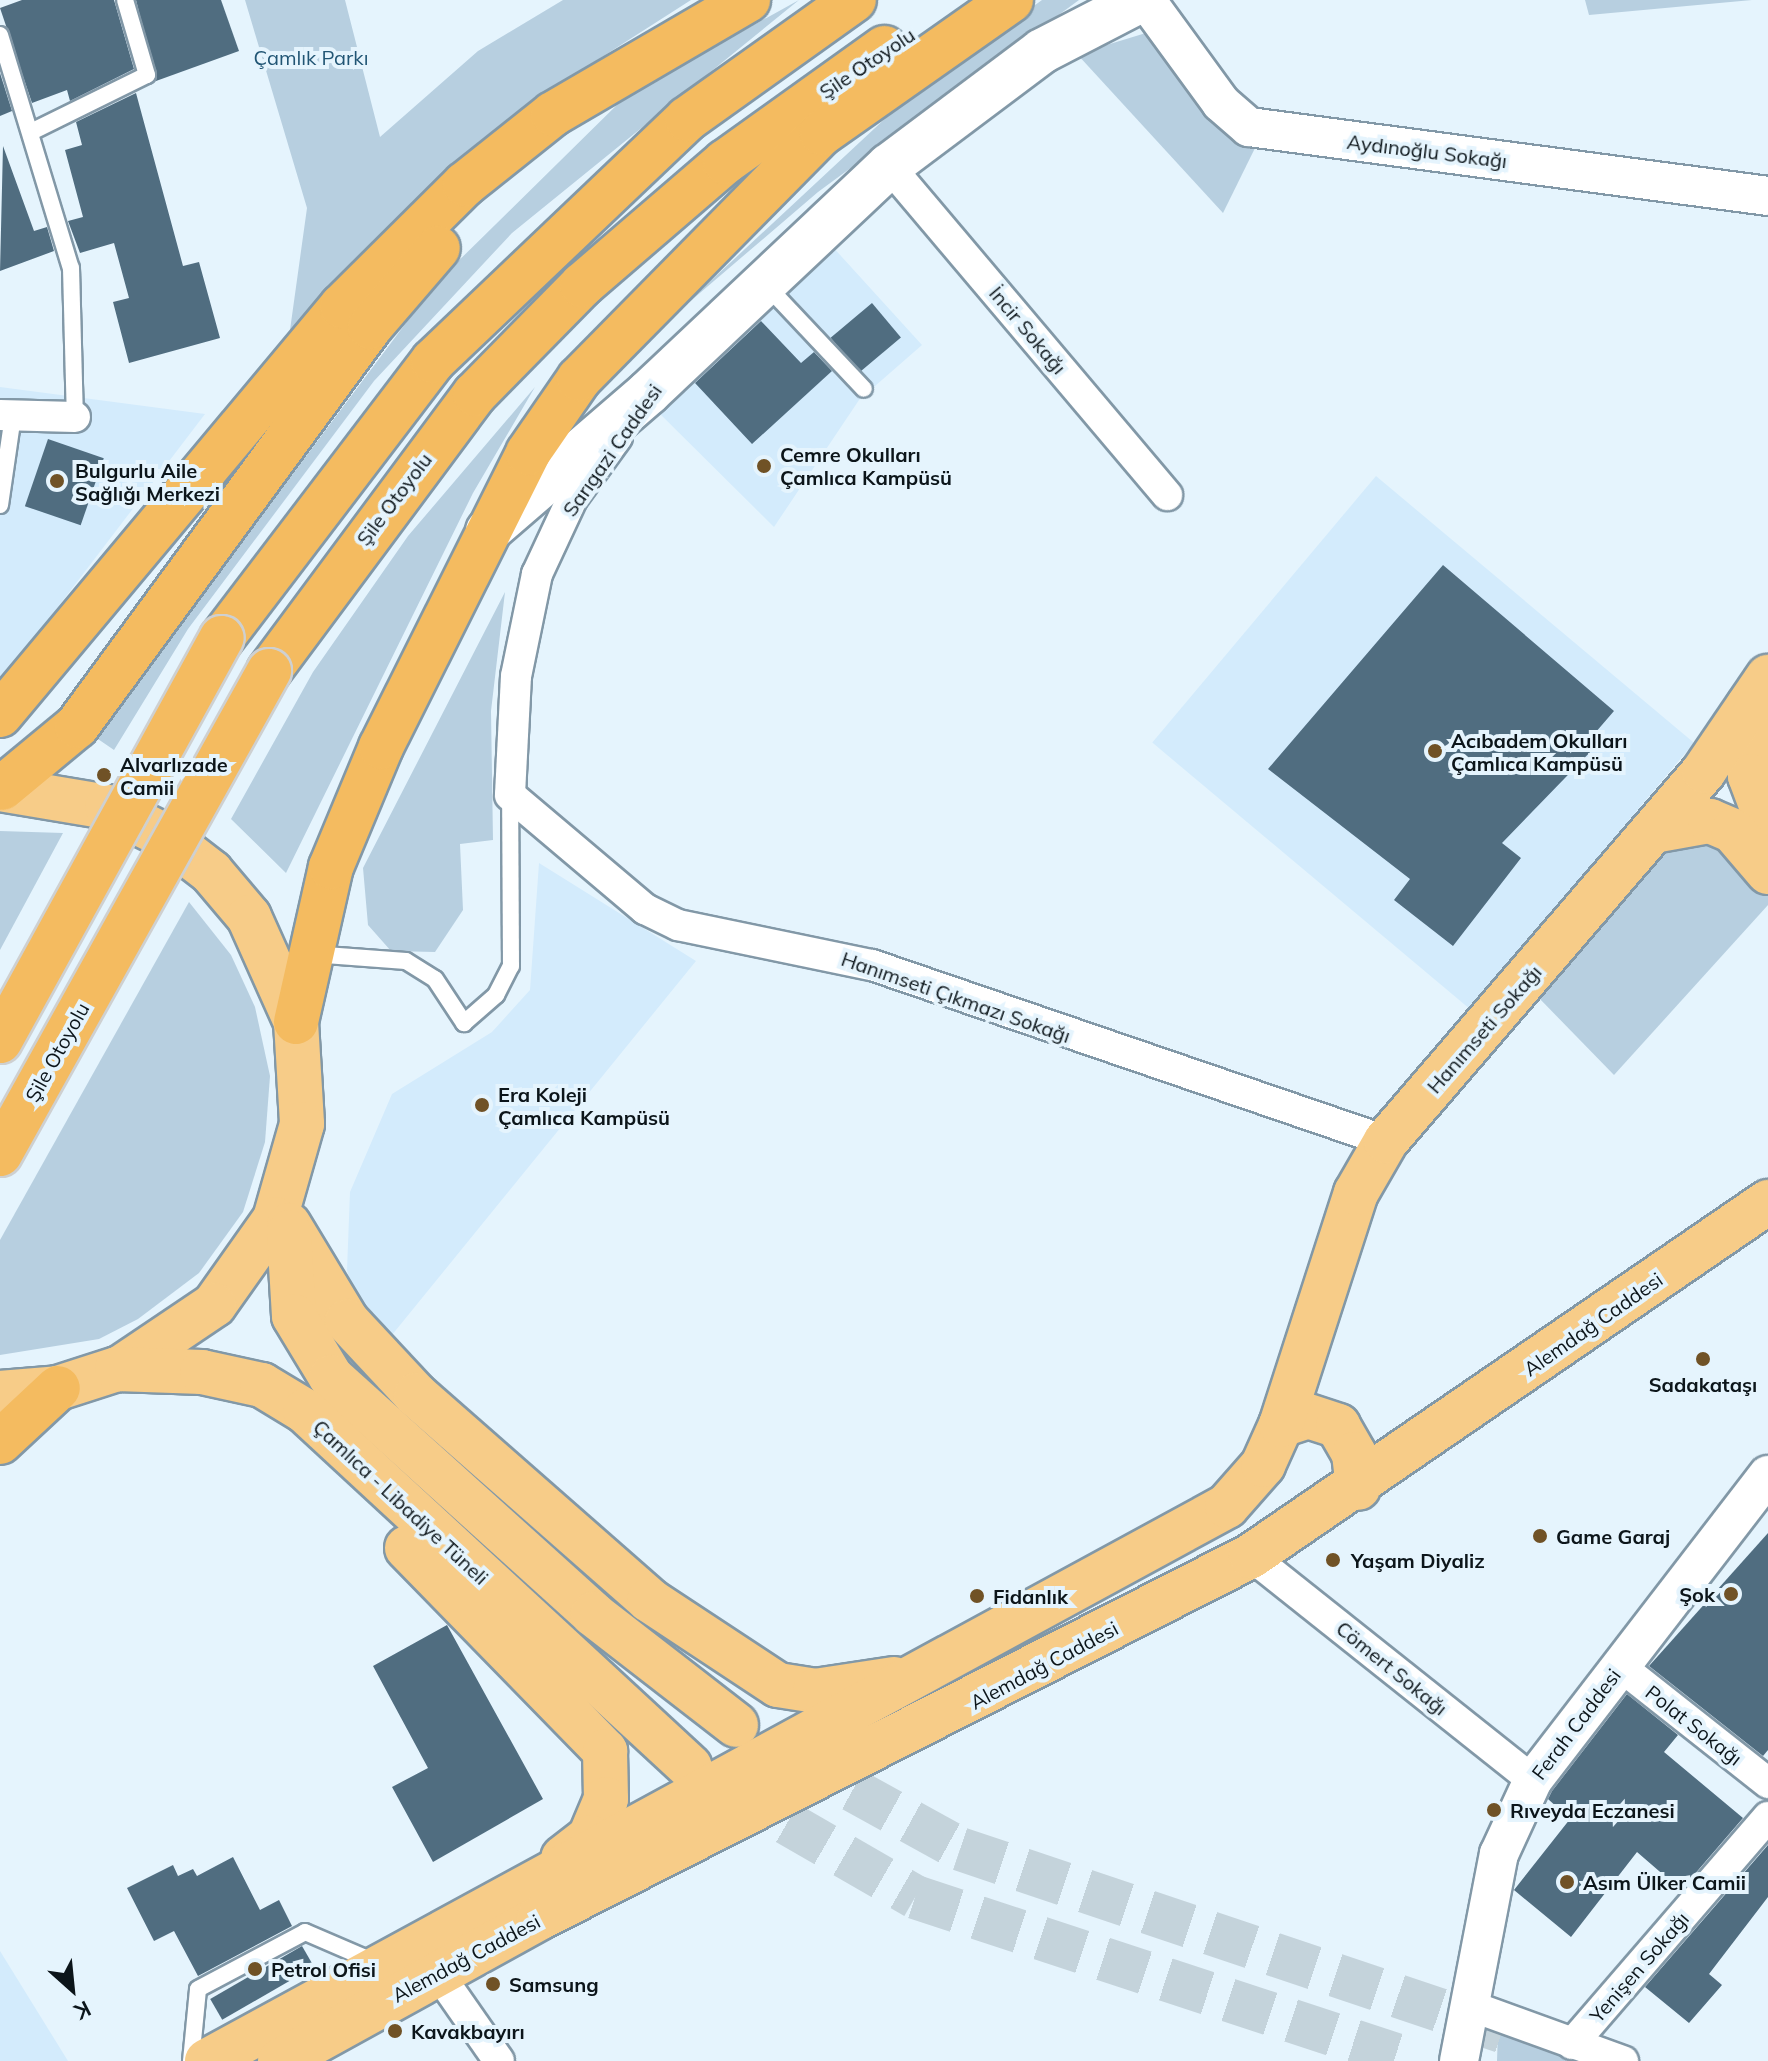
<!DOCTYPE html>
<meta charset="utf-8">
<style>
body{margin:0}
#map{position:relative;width:1768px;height:2061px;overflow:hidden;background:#e5f4fd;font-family:Mulish,sans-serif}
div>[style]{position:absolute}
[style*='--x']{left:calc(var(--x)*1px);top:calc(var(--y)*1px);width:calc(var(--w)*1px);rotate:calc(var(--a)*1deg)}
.built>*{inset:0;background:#d3ebfc;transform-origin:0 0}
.green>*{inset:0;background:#b7cfe0}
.building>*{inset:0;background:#506d80;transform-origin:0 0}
.primary-tunnel>*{height:44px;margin-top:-22px;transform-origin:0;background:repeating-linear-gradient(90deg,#c4d3db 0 44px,transparent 0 66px)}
.roads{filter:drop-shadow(2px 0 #8298a7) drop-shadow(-2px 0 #8298a7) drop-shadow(0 2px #8298a7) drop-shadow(0 -2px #8298a7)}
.service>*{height:16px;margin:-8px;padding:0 8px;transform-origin:8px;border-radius:8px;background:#fff}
.minor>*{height:30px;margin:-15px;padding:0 15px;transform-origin:15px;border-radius:15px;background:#fff}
.tertiary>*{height:38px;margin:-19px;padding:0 19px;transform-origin:19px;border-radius:19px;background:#fff}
.secondary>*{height:44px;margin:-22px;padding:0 22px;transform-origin:22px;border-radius:22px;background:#fff}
.primary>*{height:44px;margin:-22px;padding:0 22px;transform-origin:22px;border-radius:22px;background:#f7cc88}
.trunk>*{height:44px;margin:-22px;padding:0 22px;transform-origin:22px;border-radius:22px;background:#f4bb60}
.bridges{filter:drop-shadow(2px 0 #ced0d1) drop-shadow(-2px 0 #ced0d1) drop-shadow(0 2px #ced0d1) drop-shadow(0 -2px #ced0d1)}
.trunk-bridge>*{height:44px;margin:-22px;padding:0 22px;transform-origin:22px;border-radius:22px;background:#f4bb60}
.dots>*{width:22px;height:22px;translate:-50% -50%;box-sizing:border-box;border:4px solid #e5f4fd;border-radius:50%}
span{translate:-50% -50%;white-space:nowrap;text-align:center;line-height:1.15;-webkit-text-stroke:8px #e5f4fd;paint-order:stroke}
.park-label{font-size:20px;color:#215574}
.street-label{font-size:20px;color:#0c151a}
.poi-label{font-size:20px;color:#0c151a;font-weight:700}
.left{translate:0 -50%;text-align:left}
.right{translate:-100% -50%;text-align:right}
.north{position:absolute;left:32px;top:1949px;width:80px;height:80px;-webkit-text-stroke:6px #e5f4fd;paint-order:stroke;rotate:153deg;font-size:22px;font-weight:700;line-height:32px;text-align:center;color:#0c151a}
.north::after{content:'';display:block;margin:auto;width:28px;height:36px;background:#0c151a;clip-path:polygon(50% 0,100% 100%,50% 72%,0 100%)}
</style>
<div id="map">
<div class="built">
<div style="clip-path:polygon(831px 245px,922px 345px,859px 400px,774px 527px,652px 406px)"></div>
<div style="clip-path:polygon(0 387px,205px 414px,0 683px)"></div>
<div style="left:1376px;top:476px;width:415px;height:348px;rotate:40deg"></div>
<div style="clip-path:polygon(539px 863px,696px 961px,383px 1346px,355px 1300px,347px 1270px,350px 1192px,392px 1094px,492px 1032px,530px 990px)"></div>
<div style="clip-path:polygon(0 1951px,68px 2061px,0 2061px)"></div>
</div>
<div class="green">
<div style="clip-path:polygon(245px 0,345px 0,380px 137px,478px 51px,563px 0,691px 0,577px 73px,443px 177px,290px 330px,307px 208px)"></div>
<div style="clip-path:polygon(799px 0,512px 233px,374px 381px,188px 629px,114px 750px,95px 737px,436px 283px,627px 95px)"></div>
<div style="clip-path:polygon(1042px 0,1079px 0,818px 192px,673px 316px,904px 101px)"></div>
<div style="clip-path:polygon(1585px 0,1752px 0,1589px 15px)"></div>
<div style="clip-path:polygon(1159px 29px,1256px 146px,1223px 213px,1077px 54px)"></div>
<div style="clip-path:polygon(535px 387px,473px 493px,286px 873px,231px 819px,313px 672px,408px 536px)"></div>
<div style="clip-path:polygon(505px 592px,491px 711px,493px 840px,460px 844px,463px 910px,435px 952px,391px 951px,368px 925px,363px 868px)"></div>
<div style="clip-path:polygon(1687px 816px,1768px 864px,1768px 905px,1614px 1075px,1538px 997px)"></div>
<div style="clip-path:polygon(0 831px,63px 833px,0 950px)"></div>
<div style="clip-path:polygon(189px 902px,231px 955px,255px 1007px,270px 1076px,265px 1142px,243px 1212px,199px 1273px,138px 1319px,99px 1339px,0 1355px,0 1240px)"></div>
<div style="clip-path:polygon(1498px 2031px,1589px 2061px,1497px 2061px)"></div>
</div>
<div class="building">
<div style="clip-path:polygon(22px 0,114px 0,134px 69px,70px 101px,67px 90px,32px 103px,0 8px)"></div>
<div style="clip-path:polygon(136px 0,221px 0,239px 51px,156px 81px)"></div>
<div style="clip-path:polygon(0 73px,12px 111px,0 116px)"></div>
<div style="clip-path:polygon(136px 93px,183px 266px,199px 262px,220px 338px,129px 363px,113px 302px,129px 298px,114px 243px,80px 253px,68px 221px,83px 217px,65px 150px,82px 145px,76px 122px)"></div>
<div style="clip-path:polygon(3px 146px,34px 231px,47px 227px,54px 251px,0 271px)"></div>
<div style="left:872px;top:303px;width:45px;height:54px;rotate:50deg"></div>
<div style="clip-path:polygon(761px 321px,801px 363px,814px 352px,832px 371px,752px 444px,695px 383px)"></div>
<div style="left:48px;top:439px;width:59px;height:71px;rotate:19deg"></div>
<div style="clip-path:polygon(1443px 565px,1614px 711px,1589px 740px,1596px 746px,1502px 843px,1521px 858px,1453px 946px,1394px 900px,1410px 879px,1268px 769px)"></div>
<div style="clip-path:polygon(1768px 1533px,1768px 1750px,1763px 1756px,1649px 1666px)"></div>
<div style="clip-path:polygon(447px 1625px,543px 1799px,433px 1862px,392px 1787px,428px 1768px,373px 1666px)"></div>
<div style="clip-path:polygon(1627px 1694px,1678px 1735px,1664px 1752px,1743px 1818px,1681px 1890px,1637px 1852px,1571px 1937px,1514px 1890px,1570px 1819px,1548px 1799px,1552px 1791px)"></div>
<div style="clip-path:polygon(1768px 1845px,1768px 1897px,1709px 1974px,1722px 1985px,1689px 2023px,1645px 1987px)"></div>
<div style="clip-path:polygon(233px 1857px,260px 1910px,279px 1900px,292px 1926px,198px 1976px,174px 1931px,154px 1941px,127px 1888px,173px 1865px,178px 1876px,193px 1869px,197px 1876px)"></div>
<div style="left:302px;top:1946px;width:24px;height:106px;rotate:60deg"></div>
</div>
<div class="primary-tunnel">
<div style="--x:795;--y:1758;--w:188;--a:28.9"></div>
<div style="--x:960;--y:1849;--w:575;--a:18.56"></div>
<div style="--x:730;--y:1790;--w:214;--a:30"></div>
<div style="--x:915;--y:1897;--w:525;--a:18.19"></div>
</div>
<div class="roads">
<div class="service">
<div style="--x:0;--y:35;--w:244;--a:73.1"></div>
<div style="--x:71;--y:268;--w:149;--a:88.5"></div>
<div style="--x:33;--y:131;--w:127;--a:-26.2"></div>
<div style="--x:147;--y:75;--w:78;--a:-106.3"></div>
<div style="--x:767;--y:286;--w:141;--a:46.7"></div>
<div style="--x:0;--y:505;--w:90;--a:-81.7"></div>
<div style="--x:312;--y:954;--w:94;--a:4.3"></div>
<div style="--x:406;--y:961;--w:34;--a:32"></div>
<div style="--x:435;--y:979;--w:53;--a:56.6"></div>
<div style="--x:464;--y:1023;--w:43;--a:-41.2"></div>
<div style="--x:496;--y:995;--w:33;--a:-63"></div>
<div style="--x:511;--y:966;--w:171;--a:-90.3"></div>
<div style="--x:191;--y:2061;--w:72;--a:-84.4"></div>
<div style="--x:198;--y:1989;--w:121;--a:-28"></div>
<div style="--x:305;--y:1932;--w:78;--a:23.3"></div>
</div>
<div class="minor">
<div style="--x:889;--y:166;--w:431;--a:49.8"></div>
<div style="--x:0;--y:415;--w:75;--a:1.5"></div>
<div style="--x:617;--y:437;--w:77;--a:126"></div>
<div style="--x:572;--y:499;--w:83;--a:115"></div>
<div style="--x:537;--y:574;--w:104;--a:101.6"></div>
<div style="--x:516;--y:676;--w:119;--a:92.9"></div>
<div style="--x:510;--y:795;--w:177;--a:40.2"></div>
<div style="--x:645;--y:909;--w:37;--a:26"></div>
<div style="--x:678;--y:925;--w:198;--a:11.7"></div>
<div style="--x:872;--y:965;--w:543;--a:18.9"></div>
<div style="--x:1251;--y:1556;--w:360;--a:38.5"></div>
<div style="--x:1620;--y:1666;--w:189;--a:38.3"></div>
<div style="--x:437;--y:1972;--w:108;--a:55.1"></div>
<div style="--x:1468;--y:2005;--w:165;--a:19.9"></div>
<div style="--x:1572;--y:2044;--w:300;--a:-49.2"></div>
</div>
<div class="tertiary">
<div style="--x:1146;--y:0;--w:127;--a:53.9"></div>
<div style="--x:1221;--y:103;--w:37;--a:41"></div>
<div style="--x:1249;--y:127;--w:524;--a:7.57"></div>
<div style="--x:1459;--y:2061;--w:211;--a:-79.1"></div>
<div style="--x:1499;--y:1854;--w:81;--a:-65.3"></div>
<div style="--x:1533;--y:1780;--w:385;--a:-52.4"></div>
</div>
<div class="secondary">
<div style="--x:488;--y:531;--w:213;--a:-40.8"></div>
<div style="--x:649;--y:392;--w:330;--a:-43.3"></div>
<div style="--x:889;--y:166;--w:191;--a:-36.9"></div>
<div style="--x:1042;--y:51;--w:111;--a:-27.3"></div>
</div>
<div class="primary">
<div style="--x:1749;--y:705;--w:71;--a:89.2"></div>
<div style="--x:1750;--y:776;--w:51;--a:69.4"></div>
<div style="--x:0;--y:789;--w:109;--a:9.5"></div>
<div style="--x:107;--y:807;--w:63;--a:26.6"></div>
<div style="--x:163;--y:835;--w:61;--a:37.6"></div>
<div style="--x:211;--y:872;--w:59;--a:49.8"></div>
<div style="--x:249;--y:917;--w:115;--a:65.9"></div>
<div style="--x:296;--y:1022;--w:102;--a:86.6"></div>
<div style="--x:302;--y:1124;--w:99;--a:105.9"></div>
<div style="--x:275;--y:1219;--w:105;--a:125.3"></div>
<div style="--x:214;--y:1305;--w:115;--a:146"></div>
<div style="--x:1653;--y:831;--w:58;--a:-10"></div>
<div style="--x:1710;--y:821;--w:25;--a:23"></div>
<div style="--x:1733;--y:831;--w:54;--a:49.5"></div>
<div style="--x:289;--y:1225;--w:112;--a:58.9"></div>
<div style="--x:347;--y:1321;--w:101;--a:47"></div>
<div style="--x:416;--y:1395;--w:310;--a:41.3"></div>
<div style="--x:649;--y:1600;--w:154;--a:33.4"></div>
<div style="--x:778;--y:1685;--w:37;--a:9"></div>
<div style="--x:815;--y:1691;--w:80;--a:-8.6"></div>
<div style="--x:289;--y:1232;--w:84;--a:86.6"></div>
<div style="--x:294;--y:1316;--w:71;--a:58.8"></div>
<div style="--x:331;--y:1377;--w:353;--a:42.1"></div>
<div style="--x:593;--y:1614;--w:181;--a:37.8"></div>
<div style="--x:0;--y:1393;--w:58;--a:-4.9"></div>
<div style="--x:58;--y:1388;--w:62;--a:-17.9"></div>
<div style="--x:117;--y:1369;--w:85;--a:2"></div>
<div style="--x:202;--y:1372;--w:61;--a:12.2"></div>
<div style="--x:262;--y:1385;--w:50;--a:31.2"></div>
<div style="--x:305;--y:1411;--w:524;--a:42.76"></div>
<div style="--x:1281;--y:1425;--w:28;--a:-18"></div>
<div style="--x:1308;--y:1416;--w:32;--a:18"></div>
<div style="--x:1338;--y:1426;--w:32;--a:60"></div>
<div style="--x:1354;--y:1454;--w:34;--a:83"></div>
<div style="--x:407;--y:1548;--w:284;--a:45.7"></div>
<div style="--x:605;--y:1751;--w:48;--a:88.8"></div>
<div style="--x:606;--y:1799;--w:41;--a:112.8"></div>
<div style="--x:590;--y:1837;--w:34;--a:142"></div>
<div style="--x:207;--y:2061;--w:1161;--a:-28.55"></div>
<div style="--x:1227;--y:1506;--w:55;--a:-48.7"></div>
<div style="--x:1263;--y:1465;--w:44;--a:-65.8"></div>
<div style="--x:1281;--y:1425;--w:244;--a:-72.1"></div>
<div style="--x:1356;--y:1193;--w:60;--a:-60"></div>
<div style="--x:1386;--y:1141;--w:488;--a:-49.3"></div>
<div style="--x:1704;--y:771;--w:114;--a:-55.8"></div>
<div style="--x:280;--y:2061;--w:296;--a:-28.9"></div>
<div style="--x:539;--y:1918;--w:799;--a:-26.95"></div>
<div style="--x:1251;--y:1556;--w:627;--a:-34.4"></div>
</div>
<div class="trunk">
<div style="--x:222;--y:638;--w:348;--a:-52.7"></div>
<div style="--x:433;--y:361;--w:351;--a:-43.6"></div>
<div style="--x:687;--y:119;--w:205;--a:-35.5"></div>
<div style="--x:269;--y:671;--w:345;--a:-53.4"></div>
<div style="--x:475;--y:394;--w:153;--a:-45.5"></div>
<div style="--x:582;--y:285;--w:189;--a:-40.7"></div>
<div style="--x:725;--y:162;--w:196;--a:-35.6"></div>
<div style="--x:0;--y:715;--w:533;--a:-50.1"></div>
<div style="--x:342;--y:306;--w:173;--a:-44.8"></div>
<div style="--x:465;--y:184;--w:112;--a:-38.5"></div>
<div style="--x:553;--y:114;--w:226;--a:-30.3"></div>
<div style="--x:2;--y:788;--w:97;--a:-39.6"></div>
<div style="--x:77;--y:726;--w:495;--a:-53.7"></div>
<div style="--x:370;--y:327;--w:104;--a:-49.3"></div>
<div style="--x:296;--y:1022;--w:159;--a:-77.3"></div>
<div style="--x:331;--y:867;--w:130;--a:-67.4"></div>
<div style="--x:381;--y:747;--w:329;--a:-63.4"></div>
<div style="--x:528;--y:453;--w:90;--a:-55.4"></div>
<div style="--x:579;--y:379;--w:346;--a:-45.4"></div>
<div style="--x:822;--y:133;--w:231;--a:-35.1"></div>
<div style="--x:0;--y:1442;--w:79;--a:-43"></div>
</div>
</div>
<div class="bridges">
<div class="trunk-bridge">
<div style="--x:0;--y:1041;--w:460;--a:-61.2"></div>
<div style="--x:0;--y:1154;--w:553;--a:-60.88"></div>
</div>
</div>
<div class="dots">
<div style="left:764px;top:466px;background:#705226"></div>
<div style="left:57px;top:481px;background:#705226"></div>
<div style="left:1435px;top:751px;background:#705226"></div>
<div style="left:104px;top:775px;background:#705226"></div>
<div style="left:482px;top:1105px;background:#705226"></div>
<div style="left:1703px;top:1359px;background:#705226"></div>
<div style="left:1540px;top:1536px;background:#705226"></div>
<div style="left:1333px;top:1560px;background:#705226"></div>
<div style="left:1731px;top:1594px;background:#705226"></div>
<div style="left:977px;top:1596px;background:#705226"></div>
<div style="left:1494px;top:1810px;background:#705226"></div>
<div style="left:1567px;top:1882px;background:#705226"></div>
<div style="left:255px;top:1969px;background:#705226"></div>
<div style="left:493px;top:1984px;background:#705226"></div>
<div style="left:395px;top:2031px;background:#705226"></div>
</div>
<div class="park-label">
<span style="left:311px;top:57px">Çamlık Parkı</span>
</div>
<div class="street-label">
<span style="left:867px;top:63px;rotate:-34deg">Şile Otoyolu</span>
<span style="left:1427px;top:151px;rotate:7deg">Aydınoğlu Sokağı</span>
<span style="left:1028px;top:330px;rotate:50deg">İncir Sokağı</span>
<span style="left:612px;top:450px;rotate:-55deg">Sarıgazi Caddesi</span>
<span style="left:394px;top:499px;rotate:-53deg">Şile Otoyolu</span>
<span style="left:956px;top:997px;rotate:19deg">Hanımseti Çıkmazı Sokağı</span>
<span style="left:1484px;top:1029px;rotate:-49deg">Hanımseti Sokağı</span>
<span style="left:57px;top:1052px;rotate:-61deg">Şile Otoyolu</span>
<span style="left:1593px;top:1324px;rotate:-35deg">Alemdağ Caddesi</span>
<span style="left:401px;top:1502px;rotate:43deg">Çamlıca - Libadiye Tüneli</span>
<span style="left:1044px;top:1665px;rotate:-28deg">Alemdağ Caddesi</span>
<span style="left:1392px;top:1668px;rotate:39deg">Cömert Sokağı</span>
<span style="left:1576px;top:1724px;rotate:-53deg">Ferah Caddesi</span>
<span style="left:1694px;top:1725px;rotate:38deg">Polat Sokağı</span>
<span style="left:466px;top:1958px;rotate:-28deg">Alemdağ Caddesi</span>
<span style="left:1639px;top:1967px;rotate:-49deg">Yenişen Sokağı</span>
</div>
<div class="poi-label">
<span class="left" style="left:780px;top:466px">Cemre Okulları<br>Çamlıca Kampüsü</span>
<span class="left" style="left:75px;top:482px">Bulgurlu Aile<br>Sağlığı Merkezi</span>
<span class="left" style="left:1451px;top:752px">Acıbadem Okulları<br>Çamlıca Kampüsü</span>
<span class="left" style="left:120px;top:776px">Alvarlızade<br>Camii</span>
<span class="left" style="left:498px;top:1106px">Era Koleji<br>Çamlıca Kampüsü</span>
<span style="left:1703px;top:1384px">Sadakataşı</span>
<span class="left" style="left:1556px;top:1536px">Game Garaj</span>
<span class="left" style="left:1351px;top:1560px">Yaşam Diyaliz</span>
<span class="right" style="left:1715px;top:1594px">Şok</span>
<span class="left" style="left:993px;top:1596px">Fidanlık</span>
<span class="left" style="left:1510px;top:1810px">Rıveyda Eczanesi</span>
<span class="left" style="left:1583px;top:1882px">Asım Ülker Camii</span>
<span class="left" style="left:271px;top:1969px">Petrol Ofisi</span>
<span class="left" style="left:509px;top:1984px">Samsung</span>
<span class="left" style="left:411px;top:2031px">Kavakbayırı</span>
</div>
<div class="north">K</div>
</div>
